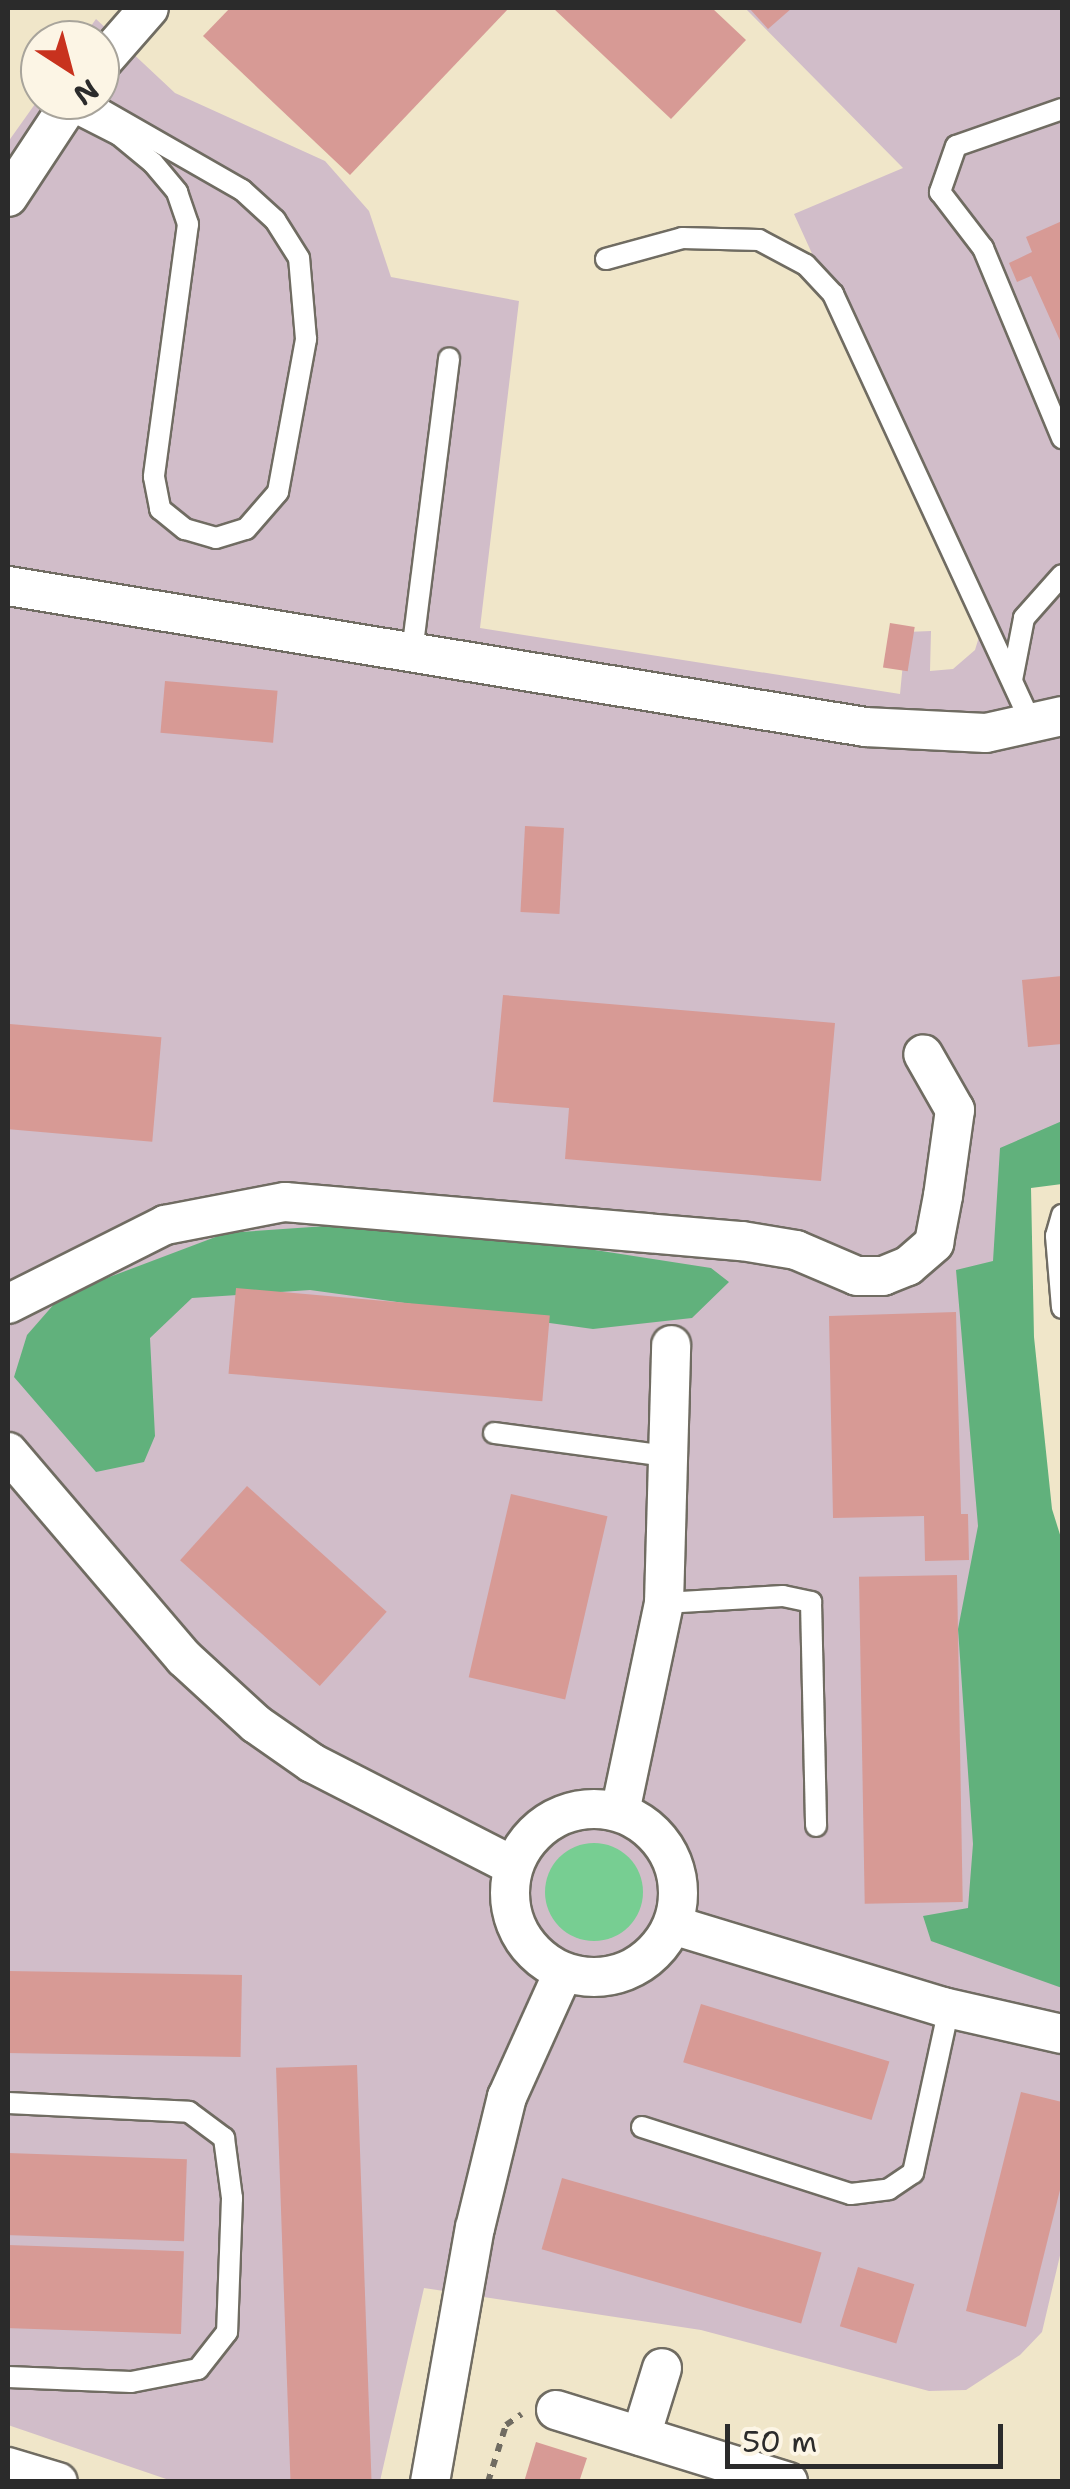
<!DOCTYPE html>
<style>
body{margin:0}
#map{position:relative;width:1070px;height:2489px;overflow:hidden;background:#f0e6c9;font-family:"Shantell Sans",sans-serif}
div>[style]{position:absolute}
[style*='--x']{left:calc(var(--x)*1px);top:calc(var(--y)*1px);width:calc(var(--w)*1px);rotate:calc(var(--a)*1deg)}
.industrial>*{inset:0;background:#d1bdc9}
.green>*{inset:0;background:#77ce92}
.round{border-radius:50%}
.forest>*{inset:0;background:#61b17c}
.building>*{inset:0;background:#d79a95;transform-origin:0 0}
.path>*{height:6px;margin-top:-3px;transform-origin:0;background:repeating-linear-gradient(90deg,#706c62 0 8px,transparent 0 16px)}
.roads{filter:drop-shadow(2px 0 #706c62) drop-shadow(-2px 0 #706c62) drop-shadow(0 2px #706c62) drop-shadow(0 -2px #706c62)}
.service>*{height:20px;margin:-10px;padding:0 10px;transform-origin:10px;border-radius:10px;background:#fff}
.minor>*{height:38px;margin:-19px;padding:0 19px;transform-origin:19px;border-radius:19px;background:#fff}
.minor>.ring{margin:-19px;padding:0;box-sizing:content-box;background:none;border:38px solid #fff;border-radius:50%}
span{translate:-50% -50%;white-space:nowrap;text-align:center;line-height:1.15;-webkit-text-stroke:8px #fcf5e5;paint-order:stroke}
.frame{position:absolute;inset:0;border:10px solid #2b2b2b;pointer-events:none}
.north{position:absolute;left:20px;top:20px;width:100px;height:100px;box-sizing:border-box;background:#fcf5e5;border:2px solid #a8a49b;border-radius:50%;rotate:144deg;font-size:28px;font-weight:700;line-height:40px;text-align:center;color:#2b2b2b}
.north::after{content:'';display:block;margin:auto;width:35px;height:45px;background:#c8321e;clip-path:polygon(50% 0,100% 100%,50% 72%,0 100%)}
.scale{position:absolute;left:725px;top:2424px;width:278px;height:45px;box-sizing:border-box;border:5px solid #2b2b2b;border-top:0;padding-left:12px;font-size:30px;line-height:35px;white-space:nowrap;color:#2b2b2b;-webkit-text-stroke:8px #fcf5e5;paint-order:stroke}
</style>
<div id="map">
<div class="industrial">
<div style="clip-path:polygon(745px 8px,1062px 8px,1062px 1135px,1012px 1143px,1062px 1981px,1062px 2247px,1042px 2332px,1020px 2355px,966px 2390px,929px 2391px,701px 2330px,424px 2288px,380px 2481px,172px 2481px,8px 2425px,8px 142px,40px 97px,100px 100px,100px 40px,81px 40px,96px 19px,175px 93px,325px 161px,369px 211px,391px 277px,519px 301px,480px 628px,900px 694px,906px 632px,931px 631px,930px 671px,953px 669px,975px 650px,982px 627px,794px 214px,903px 168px)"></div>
</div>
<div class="green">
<div class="round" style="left:545px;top:1843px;width:98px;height:98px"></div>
</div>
<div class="forest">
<div style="clip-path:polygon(1062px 1121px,1062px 1184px,1031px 1188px,1034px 1337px,1052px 1509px,1062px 1541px,1062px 1988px,931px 1941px,923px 1916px,968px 1908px,973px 1844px,958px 1629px,978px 1526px,956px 1270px,993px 1261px,1000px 1148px)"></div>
<div style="clip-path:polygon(341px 1225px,582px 1248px,711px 1268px,729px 1282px,692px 1318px,593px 1329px,310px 1290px,192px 1298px,150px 1338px,155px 1436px,144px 1462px,96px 1472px,14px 1377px,27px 1335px,62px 1295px,226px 1233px)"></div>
</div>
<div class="building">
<div style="clip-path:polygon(230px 8px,509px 8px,350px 175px,203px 36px)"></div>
<div style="clip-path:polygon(553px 8px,712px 8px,746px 40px,671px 119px)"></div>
<div style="clip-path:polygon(749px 8px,792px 8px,768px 29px)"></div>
<div style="clip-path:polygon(1062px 221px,1062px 345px,1031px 276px,1017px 282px,1009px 263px,1032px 252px,1026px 237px)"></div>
<div style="left:890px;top:623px;width:25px;height:45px;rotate:9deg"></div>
<div style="left:165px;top:681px;width:113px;height:52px;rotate:5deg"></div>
<div style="left:525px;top:826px;width:39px;height:86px;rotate:3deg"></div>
<div style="clip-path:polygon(1062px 976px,1062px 1044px,1028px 1047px,1022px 980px)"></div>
<div style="clip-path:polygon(503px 995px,835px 1023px,821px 1181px,565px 1159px,569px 1108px,493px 1102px)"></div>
<div style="left:10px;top:1024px;width:152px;height:105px;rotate:5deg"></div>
<div style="left:236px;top:1288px;width:315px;height:86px;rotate:5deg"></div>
<div style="clip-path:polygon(956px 1312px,961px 1514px,968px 1514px,969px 1560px,925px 1561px,924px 1516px,833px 1518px,829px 1316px)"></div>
<div style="left:247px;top:1486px;width:188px;height:100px;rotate:42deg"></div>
<div style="left:511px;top:1494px;width:99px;height:188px;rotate:13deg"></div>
<div style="left:957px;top:1575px;width:327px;height:98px;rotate:89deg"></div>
<div style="left:8px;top:1971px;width:234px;height:82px;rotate:1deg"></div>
<div style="left:701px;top:2004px;width:197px;height:61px;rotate:17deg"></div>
<div style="left:357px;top:2065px;width:417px;height:81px;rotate:88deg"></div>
<div style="clip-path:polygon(1021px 2092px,1062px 2102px,1062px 2182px,1026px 2327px,966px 2311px)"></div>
<div style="left:8px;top:2153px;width:179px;height:82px;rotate:2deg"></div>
<div style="left:562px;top:2178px;width:270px;height:74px;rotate:16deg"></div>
<div style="left:8px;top:2245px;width:176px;height:83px;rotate:2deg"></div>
<div style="left:858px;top:2267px;width:59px;height:62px;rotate:17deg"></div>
<div style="clip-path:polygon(536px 2442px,587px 2458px,579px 2482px,524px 2482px)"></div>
</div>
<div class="path">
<div style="--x:488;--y:2482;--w:60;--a:-72.5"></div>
<div style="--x:506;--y:2425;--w:19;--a:-35"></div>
</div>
<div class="roads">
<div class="service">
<div style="--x:66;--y:108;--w:59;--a:27"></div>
<div style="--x:119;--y:135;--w:44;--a:39.5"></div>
<div style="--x:153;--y:163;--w:38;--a:50"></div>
<div style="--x:177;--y:192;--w:34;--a:71"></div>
<div style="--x:188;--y:224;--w:255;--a:97.7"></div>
<div style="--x:154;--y:477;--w:33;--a:79"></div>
<div style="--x:160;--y:509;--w:32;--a:39"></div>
<div style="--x:185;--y:529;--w:32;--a:16"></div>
<div style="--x:216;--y:538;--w:31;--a:-17"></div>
<div style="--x:246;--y:529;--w:49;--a:-49.1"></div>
<div style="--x:278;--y:492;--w:156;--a:-79.6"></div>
<div style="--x:306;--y:339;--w:81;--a:-94.9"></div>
<div style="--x:299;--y:258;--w:45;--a:-122.3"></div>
<div style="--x:275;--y:220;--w:45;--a:-137.7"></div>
<div style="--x:242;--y:190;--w:181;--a:-150.2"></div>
<div style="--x:1062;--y:109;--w:112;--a:160.8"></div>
<div style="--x:956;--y:146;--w:49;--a:109.2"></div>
<div style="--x:940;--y:192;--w:71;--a:52.5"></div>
<div style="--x:983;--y:248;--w:206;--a:67.4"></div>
<div style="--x:606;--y:259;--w:79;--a:-15.4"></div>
<div style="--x:682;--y:238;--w:77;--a:1.5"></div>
<div style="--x:759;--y:240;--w:53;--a:28"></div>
<div style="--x:806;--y:265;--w:40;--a:47"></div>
<div style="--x:833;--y:294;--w:475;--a:65.2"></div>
<div style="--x:412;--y:652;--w:296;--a:-82.8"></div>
<div style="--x:1012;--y:680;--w:63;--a:-79"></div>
<div style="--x:1024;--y:618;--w:57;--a:-48.5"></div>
<div style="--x:1062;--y:1215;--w:22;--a:106"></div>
<div style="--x:1056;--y:1236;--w:72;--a:85.2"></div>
<div style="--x:494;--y:1433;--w:175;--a:7.6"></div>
<div style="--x:664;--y:1603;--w:119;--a:-3.4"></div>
<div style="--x:783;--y:1596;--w:29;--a:12"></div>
<div style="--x:811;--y:1602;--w:224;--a:88.7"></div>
<div style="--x:8;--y:2103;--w:181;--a:2.8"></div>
<div style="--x:189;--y:2112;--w:44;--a:36.6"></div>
<div style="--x:224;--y:2138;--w:61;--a:82.4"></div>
<div style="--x:232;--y:2198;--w:134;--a:92.1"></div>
<div style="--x:227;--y:2332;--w:47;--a:128.1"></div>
<div style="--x:198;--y:2369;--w:68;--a:169"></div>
<div style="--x:131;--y:2382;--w:123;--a:-177.7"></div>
<div style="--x:642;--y:2127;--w:219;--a:17.8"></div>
<div style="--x:851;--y:2194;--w:38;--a:-7"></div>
<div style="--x:889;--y:2189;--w:29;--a:-34"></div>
<div style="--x:913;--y:2173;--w:169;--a:-77.7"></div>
</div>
<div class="minor">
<div style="--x:100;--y:64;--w:74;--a:-48.8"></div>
<div style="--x:8;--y:197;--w:116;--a:-56.6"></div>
<div style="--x:8;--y:586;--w:869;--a:9.34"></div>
<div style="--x:865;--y:727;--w:121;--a:2.8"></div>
<div style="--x:986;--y:733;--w:78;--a:-12.6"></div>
<div style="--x:8;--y:1304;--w:176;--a:-26.7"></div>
<div style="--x:165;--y:1225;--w:122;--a:-10.9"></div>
<div style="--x:285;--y:1202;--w:459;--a:4.9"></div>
<div style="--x:742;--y:1241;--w:55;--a:9.5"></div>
<div style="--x:796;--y:1250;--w:66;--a:23.1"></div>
<div style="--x:857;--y:1276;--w:26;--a:0"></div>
<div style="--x:883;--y:1276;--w:27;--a:-22"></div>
<div style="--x:908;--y:1266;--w:35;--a:-41"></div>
<div style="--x:934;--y:1243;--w:48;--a:-79.2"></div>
<div style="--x:943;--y:1196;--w:87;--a:-82.1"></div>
<div style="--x:955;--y:1110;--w:64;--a:-119.7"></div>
<div style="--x:8;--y:1452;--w:271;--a:49.5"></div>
<div style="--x:184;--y:1658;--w:98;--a:42.5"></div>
<div style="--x:256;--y:1724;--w:68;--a:34.9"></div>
<div style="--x:312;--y:1763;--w:226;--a:27.1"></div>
<div class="ring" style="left:510px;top:1809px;width:130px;height:130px"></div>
<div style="--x:620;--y:1812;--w:214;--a:-78.1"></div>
<div style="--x:664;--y:1603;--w:258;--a:-88.4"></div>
<div style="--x:673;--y:1925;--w:282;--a:16.9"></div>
<div style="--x:943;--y:2007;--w:122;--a:12.8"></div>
<div style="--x:556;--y:2410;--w:243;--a:17.2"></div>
<div style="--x:641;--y:2436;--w:71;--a:-72.8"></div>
<div style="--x:8;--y:2467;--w:52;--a:16.7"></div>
<div style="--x:430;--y:2482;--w:258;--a:-80"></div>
<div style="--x:475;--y:2228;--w:135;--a:-76.3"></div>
<div style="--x:507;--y:2097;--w:136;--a:-65.7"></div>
</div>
</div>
<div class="frame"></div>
<div class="north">N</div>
<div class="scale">50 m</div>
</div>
